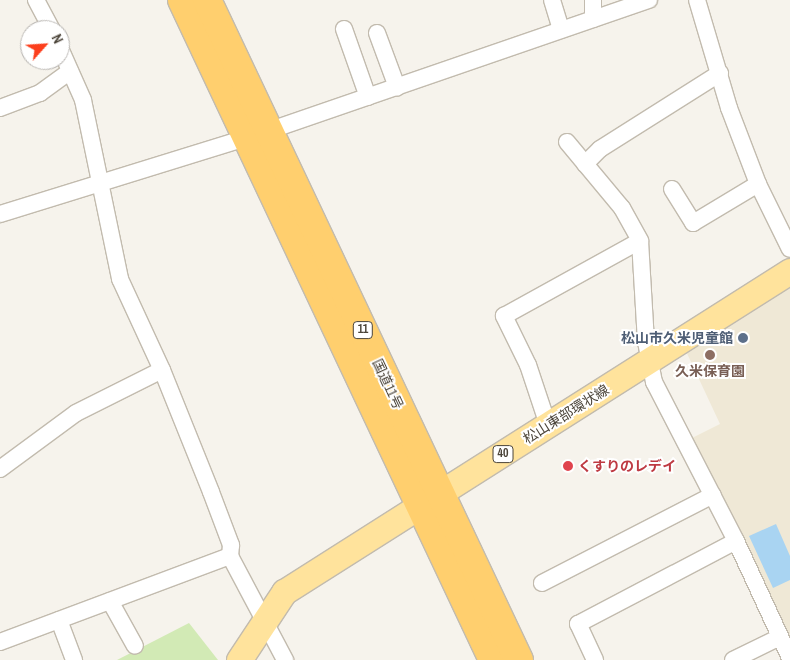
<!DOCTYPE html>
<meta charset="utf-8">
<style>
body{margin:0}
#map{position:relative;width:790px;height:660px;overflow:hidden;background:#f6f3ec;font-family:"Archivo Narrow","Noto Sans JP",sans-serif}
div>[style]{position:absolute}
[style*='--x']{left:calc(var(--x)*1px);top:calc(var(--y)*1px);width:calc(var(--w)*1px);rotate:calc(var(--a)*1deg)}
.education>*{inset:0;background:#efe8d6}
.green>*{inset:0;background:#d2eab5}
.water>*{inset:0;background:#a9d4f2}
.roads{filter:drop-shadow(1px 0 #c2bbae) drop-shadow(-1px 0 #c2bbae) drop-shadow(0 1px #c2bbae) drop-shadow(0 -1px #c2bbae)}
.street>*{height:16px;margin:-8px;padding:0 8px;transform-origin:8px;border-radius:8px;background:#fff}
.primary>*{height:25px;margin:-12.5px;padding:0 12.5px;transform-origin:12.5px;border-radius:12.5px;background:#ffe39c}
.highway>*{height:28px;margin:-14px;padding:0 14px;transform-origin:14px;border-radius:14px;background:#ffcf6e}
.dots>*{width:14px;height:14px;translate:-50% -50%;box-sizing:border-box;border:2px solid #fff;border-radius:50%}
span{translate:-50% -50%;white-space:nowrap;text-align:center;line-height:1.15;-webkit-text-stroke:4px #fff;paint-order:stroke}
.shield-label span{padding:1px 4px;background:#fff;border:1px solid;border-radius:4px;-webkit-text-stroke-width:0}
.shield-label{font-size:12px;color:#4b4439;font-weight:700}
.service-label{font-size:14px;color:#4e5e75;font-weight:700}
.right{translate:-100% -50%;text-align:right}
.education-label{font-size:14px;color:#785e54;font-weight:700}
.street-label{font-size:14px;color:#4b4439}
.health-label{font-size:14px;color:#be3a42;font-weight:700}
.left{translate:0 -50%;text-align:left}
.north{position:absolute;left:20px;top:20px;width:50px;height:50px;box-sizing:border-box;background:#fff;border:1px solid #b7b4b0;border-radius:50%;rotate:64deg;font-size:14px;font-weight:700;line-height:20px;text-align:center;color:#4b4439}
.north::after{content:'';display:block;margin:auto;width:18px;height:22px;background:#fc3f1d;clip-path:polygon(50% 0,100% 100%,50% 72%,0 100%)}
</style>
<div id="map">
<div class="education">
<div style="clip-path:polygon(790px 280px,790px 645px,690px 439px,720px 424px,684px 347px)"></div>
</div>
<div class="green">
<div style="clip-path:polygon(189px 623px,218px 660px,117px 660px)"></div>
</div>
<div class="water">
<div style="clip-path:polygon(776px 524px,790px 556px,790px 580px,773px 588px,749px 536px)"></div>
</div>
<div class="roads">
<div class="street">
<div style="--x:36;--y:0;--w:34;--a:62"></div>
<div style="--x:552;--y:0;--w:31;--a:73"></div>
<div style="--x:697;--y:0;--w:113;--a:73.5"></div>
<div style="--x:729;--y:108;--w:81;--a:69.1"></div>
<div style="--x:758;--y:184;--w:72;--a:63.8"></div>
<div style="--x:593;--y:19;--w:19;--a:-90"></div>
<div style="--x:344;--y:29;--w:72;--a:70.6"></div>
<div style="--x:377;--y:33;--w:58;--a:69.7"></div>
<div style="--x:60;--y:48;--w:57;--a:66.1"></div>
<div style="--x:83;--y:100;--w:183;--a:78.3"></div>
<div style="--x:120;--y:279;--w:100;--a:65.2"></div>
<div style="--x:162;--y:370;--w:131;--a:68.1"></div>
<div style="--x:211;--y:492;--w:57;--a:69.3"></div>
<div style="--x:231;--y:545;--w:11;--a:95"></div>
<div style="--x:230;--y:556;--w:118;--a:62.1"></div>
<div style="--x:0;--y:108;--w:43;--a:-20.6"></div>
<div style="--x:40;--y:93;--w:37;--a:-36"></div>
<div style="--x:567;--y:142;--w:86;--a:50.2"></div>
<div style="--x:622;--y:208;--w:38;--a:61"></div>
<div style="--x:640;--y:241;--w:101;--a:86.6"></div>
<div style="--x:646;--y:342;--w:41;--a:78.7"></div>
<div style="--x:654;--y:382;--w:179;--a:62.7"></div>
<div style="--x:736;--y:541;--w:129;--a:65.2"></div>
<div style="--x:585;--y:164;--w:21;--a:-45"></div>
<div style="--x:600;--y:149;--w:142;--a:-32.3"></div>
<div style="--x:672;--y:189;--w:40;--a:58"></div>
<div style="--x:693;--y:223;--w:76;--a:-31"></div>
<div style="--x:0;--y:214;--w:281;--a:-17.2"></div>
<div style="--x:268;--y:131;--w:403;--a:-19"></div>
<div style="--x:548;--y:425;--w:63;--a:-108.4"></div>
<div style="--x:528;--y:365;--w:55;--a:-116.1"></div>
<div style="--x:504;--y:316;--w:155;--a:-28.9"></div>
<div style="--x:0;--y:469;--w:94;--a:-36.4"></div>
<div style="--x:76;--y:413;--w:96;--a:-26.6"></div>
<div style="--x:542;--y:583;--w:192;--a:-27.2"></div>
<div style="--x:110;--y:601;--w:51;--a:60.9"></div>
<div style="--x:59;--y:620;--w:43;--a:69.4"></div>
<div style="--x:0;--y:642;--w:246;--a:-20.5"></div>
<div style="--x:595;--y:660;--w:40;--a:-115"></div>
<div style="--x:578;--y:624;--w:178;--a:-27.7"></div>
<div style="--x:733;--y:660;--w:52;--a:-26.1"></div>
</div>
<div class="primary">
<div style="--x:239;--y:660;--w:82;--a:-56.5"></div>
<div style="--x:284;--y:592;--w:599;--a:-32.39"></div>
</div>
<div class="highway">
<div style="--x:182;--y:0;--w:730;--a:64.77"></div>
<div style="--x:207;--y:0;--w:730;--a:64.7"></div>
</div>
</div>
<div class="dots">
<div style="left:743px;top:338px;background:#5c6f8a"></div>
<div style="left:710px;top:355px;background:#8d6e63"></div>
<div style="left:568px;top:466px;background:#e0444e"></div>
</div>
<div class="shield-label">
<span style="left:363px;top:330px">11</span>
<span style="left:503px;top:454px">40</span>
</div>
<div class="service-label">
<span class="right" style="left:733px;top:338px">松山市久米児童館</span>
</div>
<div class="education-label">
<span style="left:710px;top:371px">久米保育園</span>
</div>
<div class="street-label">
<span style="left:388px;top:384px;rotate:65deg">国道11号</span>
<span style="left:566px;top:414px;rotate:-32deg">松山東部環状線</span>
</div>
<div class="health-label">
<span class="left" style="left:578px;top:466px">くすりのレデイ</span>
</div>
<div class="north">N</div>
</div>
